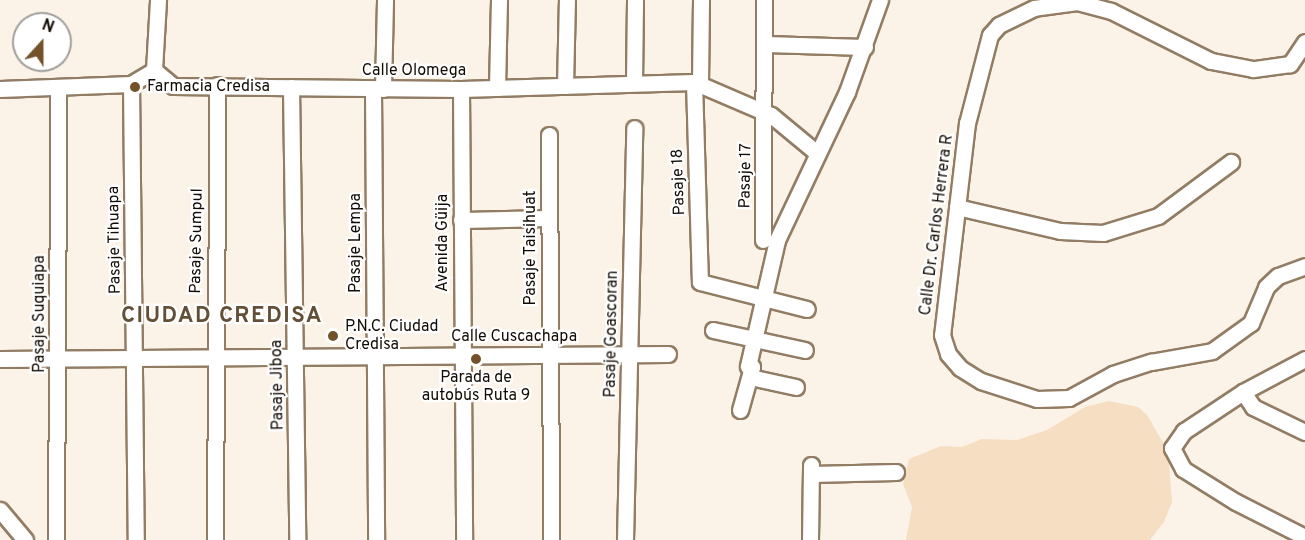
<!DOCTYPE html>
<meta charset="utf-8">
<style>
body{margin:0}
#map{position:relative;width:1305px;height:540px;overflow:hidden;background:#fcf3e8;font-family:Overpass,sans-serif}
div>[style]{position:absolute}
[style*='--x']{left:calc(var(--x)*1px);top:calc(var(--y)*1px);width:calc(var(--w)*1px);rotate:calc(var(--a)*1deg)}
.green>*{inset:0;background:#f6dec2}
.roads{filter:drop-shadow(2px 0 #927d64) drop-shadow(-2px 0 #927d64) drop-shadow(0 2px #927d64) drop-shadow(0 -2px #927d64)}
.street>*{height:15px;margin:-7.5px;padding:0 7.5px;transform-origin:7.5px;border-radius:7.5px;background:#fff}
.dots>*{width:16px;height:16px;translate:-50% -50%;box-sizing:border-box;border:3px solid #fff;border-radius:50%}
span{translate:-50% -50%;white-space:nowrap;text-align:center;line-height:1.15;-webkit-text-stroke:4.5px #fff;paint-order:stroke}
.street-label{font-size:16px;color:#130c04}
.poi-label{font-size:16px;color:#130c04}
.left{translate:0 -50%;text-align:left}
.district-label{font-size:22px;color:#634f37;font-weight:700;letter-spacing:1.5px}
.north{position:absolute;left:12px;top:12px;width:60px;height:60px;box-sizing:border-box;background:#fff;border:2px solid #a19e9b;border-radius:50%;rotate:21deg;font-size:16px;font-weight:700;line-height:24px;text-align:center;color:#130c04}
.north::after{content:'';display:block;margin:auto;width:21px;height:27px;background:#735229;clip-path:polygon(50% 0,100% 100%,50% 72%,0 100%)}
</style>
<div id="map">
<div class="green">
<div style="clip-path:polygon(1109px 401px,1138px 407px,1147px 415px,1168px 451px,1172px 502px,1164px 522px,1150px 540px,906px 540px,912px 507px,903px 484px,909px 459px,941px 446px,962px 447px,982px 439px,1017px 440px,1047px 430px,1085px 407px)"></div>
</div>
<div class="roads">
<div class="street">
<div style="--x:1305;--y:42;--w:27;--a:124"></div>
<div style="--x:1290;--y:64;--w:37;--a:172"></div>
<div style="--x:1253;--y:69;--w:43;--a:-169.2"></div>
<div style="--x:1211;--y:61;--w:112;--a:-153.4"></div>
<div style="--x:1111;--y:11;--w:35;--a:-165"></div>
<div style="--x:1077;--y:2;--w:43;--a:172.1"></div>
<div style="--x:1034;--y:8;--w:39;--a:154"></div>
<div style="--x:999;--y:25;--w:13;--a:132"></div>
<div style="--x:990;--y:35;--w:91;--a:104.6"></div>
<div style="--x:967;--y:123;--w:213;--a:96.7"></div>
<div style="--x:942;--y:335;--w:20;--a:72"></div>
<div style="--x:948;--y:354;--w:18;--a:49"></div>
<div style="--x:960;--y:368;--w:25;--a:32"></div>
<div style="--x:981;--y:381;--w:59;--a:17.8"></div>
<div style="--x:1037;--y:399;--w:32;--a:-2"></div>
<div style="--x:1069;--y:398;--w:50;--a:-28.6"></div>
<div style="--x:1113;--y:374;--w:40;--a:-18"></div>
<div style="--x:1151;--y:362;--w:62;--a:-10.2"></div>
<div style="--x:1212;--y:351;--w:48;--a:-35.7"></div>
<div style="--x:1251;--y:323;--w:39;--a:-67"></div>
<div style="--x:1266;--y:287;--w:16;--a:-43"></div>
<div style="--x:1278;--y:276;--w:29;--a:-20"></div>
<div style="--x:765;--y:44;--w:100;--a:1.7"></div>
<div style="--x:154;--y:70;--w:70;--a:-86.7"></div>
<div style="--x:694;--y:82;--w:200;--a:88.3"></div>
<div style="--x:700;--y:282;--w:110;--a:14.2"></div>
<div style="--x:634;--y:83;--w:83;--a:-89.3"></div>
<div style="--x:700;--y:83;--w:83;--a:-89.3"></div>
<div style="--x:131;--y:84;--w:456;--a:89.4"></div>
<div style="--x:565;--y:86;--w:86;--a:-88.7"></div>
<div style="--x:291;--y:87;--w:453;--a:89.2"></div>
<div style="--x:497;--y:88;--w:88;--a:-88.7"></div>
<div style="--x:0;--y:89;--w:131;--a:-2.2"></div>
<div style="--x:131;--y:84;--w:27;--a:-31"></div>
<div style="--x:154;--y:70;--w:25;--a:40"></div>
<div style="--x:173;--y:86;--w:288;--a:0.6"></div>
<div style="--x:461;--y:89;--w:233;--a:-1.7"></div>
<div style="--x:694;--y:82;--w:84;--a:23.2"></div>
<div style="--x:771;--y:115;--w:60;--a:39.6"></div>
<div style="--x:373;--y:89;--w:451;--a:89.6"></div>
<div style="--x:383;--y:89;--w:89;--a:-88.7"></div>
<div style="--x:461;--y:89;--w:451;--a:89.6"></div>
<div style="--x:549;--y:135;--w:405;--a:89.7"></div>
<div style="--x:957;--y:207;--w:106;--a:13.1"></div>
<div style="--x:1060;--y:231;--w:43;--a:2.7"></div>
<div style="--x:1103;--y:233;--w:58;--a:-17.2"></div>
<div style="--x:1158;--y:216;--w:91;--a:-36.5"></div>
<div style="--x:461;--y:220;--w:88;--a:-1.3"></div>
<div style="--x:763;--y:240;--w:240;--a:-89.8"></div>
<div style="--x:713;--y:330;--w:94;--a:12.3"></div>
<div style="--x:0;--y:359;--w:668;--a:-0.43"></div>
<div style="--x:1305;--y:359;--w:70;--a:152"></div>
<div style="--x:1243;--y:392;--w:71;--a:146.5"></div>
<div style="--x:1184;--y:431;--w:21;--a:125"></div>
<div style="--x:1172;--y:448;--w:24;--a:62"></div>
<div style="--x:1183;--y:469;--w:62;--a:31.9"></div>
<div style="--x:1236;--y:502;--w:77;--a:26.9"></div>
<div style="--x:750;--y:377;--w:47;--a:12.3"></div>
<div style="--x:1243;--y:392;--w:18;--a:56"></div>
<div style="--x:1253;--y:407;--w:58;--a:25.7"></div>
<div style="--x:740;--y:410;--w:45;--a:-74.4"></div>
<div style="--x:752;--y:367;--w:4;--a:-166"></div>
<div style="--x:748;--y:366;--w:129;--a:-77"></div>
<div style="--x:777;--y:240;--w:164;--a:-64.7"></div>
<div style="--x:847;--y:92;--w:98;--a:-70.3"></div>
<div style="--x:811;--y:474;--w:85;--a:-1.3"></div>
<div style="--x:0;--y:510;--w:39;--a:50"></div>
<div style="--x:56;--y:540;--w:452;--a:-89.7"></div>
<div style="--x:215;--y:540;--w:455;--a:-89.7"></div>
<div style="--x:625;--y:540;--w:412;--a:-88.7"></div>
<div style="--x:810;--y:540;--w:75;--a:-89.2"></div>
</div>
</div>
<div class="dots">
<div style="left:135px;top:87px;background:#735229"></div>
<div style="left:333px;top:336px;background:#735229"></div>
<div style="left:476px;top:359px;background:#735229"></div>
</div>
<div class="street-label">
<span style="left:414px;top:71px">Calle Olomega</span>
<span style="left:746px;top:176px;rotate:-89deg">Pasaje 17</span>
<span style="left:679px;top:182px;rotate:-92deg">Pasaje 18</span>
<span style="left:937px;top:225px;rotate:-83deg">Calle Dr. Carlos Herrera R</span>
<span style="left:115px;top:240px;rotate:-91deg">Pasaje Tihuapa</span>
<span style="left:197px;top:241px;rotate:-89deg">Pasaje Sumpul</span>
<span style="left:356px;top:243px;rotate:-90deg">Pasaje Lempa</span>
<span style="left:443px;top:243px;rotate:-90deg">Avenida Güija</span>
<span style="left:531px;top:248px;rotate:-90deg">Pasaje Taisihuat</span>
<span style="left:40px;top:314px;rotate:-90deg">Pasaje Suquiapa</span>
<span style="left:612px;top:334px;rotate:-89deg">Pasaje Goascoran</span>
<span style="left:514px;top:337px">Calle Cuscachapa</span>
<span style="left:278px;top:385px;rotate:-91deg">Pasaje Jiboa</span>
</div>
<div class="poi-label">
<span class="left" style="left:147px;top:87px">Farmacia Credisa</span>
<span class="left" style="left:345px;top:336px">P.N.C. Ciudad<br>Credisa</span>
<span style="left:476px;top:387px">Parada de<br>autobús Ruta 9</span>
</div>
<div class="district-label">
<span style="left:222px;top:317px">CIUDAD CREDISA</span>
</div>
<div class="north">N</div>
</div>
